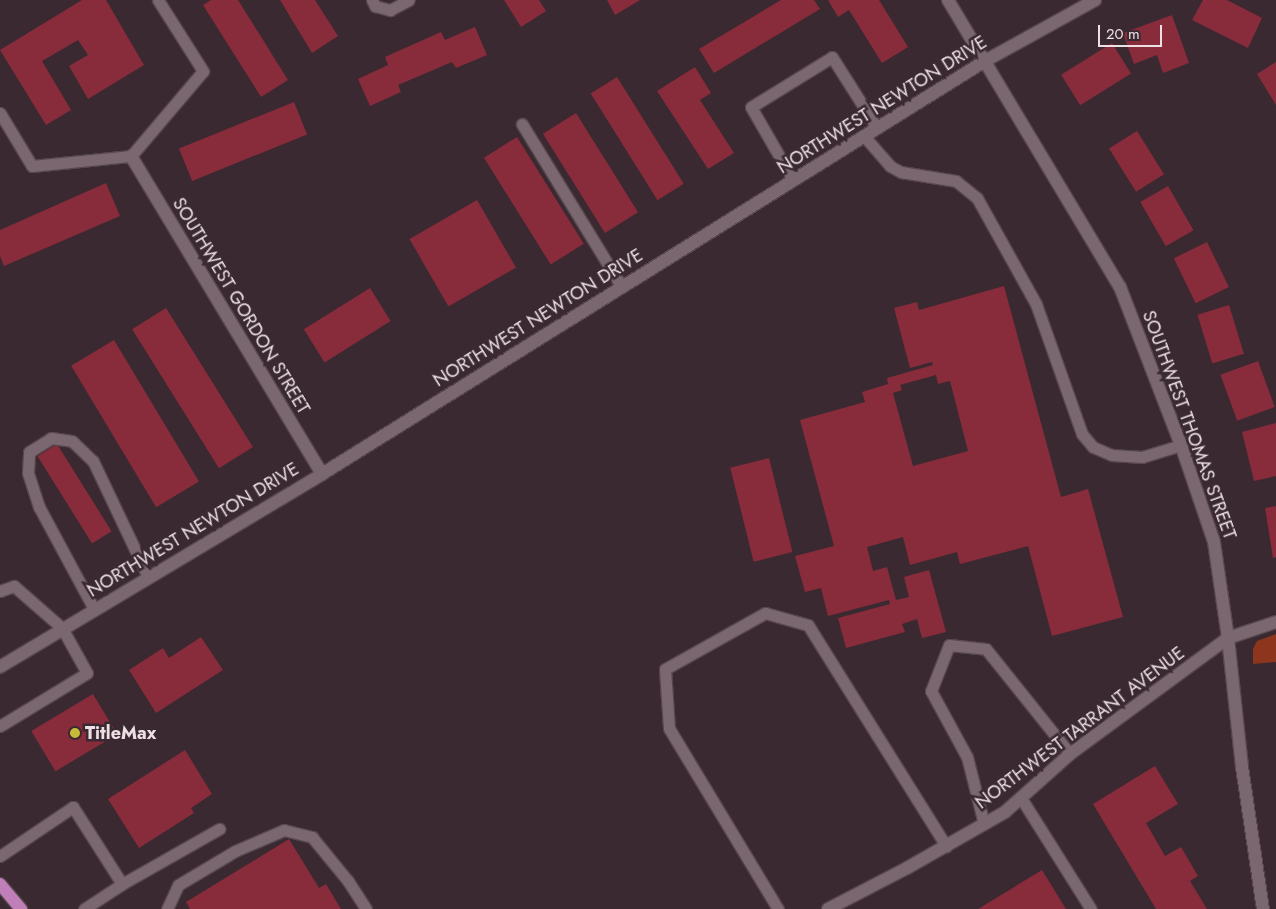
<!DOCTYPE html>
<style>
body{margin:0}
#map{position:relative;width:1276px;height:909px;overflow:hidden;background:#3a2930;font-family:Jost,sans-serif}
div>[style]{position:absolute}
[style*='--x']{left:calc(var(--x)*1px);top:calc(var(--y)*1px);width:calc(var(--w)*1px);rotate:calc(var(--a)*1deg)}
.green>*{inset:0;background:#8d351d}
.building>*{inset:0;background:#882b3b;transform-origin:0 0}
.roads{filter:drop-shadow(1px 0 #56484d) drop-shadow(-1px 0 #56484d) drop-shadow(0 1px #56484d) drop-shadow(0 -1px #56484d)}
.lane>*{height:11px;margin:-5.5px;padding:0 5.5px;transform-origin:5.5px;border-radius:5.5px;background:#7a676f}
.street>*{height:12px;margin:-6px;padding:0 6px;transform-origin:6px;border-radius:6px;background:#7a676f}
.secondary>*{height:12px;margin:-6px;padding:0 6px;transform-origin:6px;border-radius:6px;background:#7a676f}
.primary>*{height:12px;margin:-6px;padding:0 6px;transform-origin:6px;border-radius:6px;background:#c17fb9}
.dots>*{width:14px;height:14px;translate:-50% -50%;box-sizing:border-box;border:2px solid #3a2930;border-radius:50%}
span{translate:-50% -50%;white-space:nowrap;text-align:center;line-height:1.15;-webkit-text-stroke:5px #3a2930;paint-order:stroke}
.street-label{font-size:18px;color:#ece0e5}
.poi-label{font-size:18px;color:#ece0e5;font-weight:700}
.left{translate:0 -50%;text-align:left}
.scale{position:absolute;left:1098px;top:25px;width:64px;height:22px;box-sizing:border-box;border:2px solid #ece0e5;border-top:0;padding-left:6px;font-size:15px;line-height:18px;white-space:nowrap;color:#ece0e5;-webkit-text-stroke:4px #3a2930;paint-order:stroke}
</style>
<div id="map">
<div class="green">
<div style="clip-path:polygon(1276px 634px,1276px 662px,1253px 664px,1253px 649px,1257px 641px)"></div>
</div>
<div class="building">
<div style="clip-path:polygon(82px 0,106px 0,144px 65px,88px 99px,69px 66px,88px 55px,78px 40px,42px 61px,71px 110px,46px 125px,0 50px)"></div>
<div style="clip-path:polygon(211px 0,238px 0,288px 80px,261px 97px,203px 5px)"></div>
<div style="clip-path:polygon(280px 0,315px 0,338px 36px,312px 53px)"></div>
<div style="clip-path:polygon(504px 0,539px 0,546px 11px,521px 27px)"></div>
<div style="clip-path:polygon(607px 0,640px 0,615px 15px)"></div>
<div style="clip-path:polygon(781px 0,814px 0,820px 9px,714px 73px,699px 49px)"></div>
<div style="clip-path:polygon(828px 0,879px 0,908px 47px,882px 63px,849px 10px,838px 17px)"></div>
<div style="clip-path:polygon(1203px 0,1227px 0,1262px 18px,1248px 48px,1192px 20px)"></div>
<div style="clip-path:polygon(1172px 15px,1189px 63px,1163px 73px,1157px 55px,1134px 64px,1123px 33px)"></div>
<div style="clip-path:polygon(475px 27px,487px 55px,456px 68px,452px 62px,398px 85px,401px 92px,370px 106px,358px 79px,388px 65px,385px 57px,441px 32px,445px 40px)"></div>
<div style="left:1112px;top:43px;width:36px;height:60px;rotate:58deg"></div>
<div style="clip-path:polygon(1276px 62px,1276px 105px,1257px 74px)"></div>
<div style="clip-path:polygon(695px 67px,711px 93px,700px 100px,734px 153px,708px 169px,657px 91px)"></div>
<div style="left:617px;top:77px;width:126px;height:31px;rotate:58deg"></div>
<div style="left:294px;top:102px;width:35px;height:124px;rotate:68deg"></div>
<div style="left:576px;top:113px;width:117px;height:39px;rotate:58deg"></div>
<div style="left:1137px;top:131px;width:51px;height:33px;rotate:58deg"></div>
<div style="left:517px;top:137px;width:126px;height:39px;rotate:58deg"></div>
<div style="clip-path:polygon(106px 183px,120px 216px,4px 266px,0 256px,0 230px)"></div>
<div style="left:1168px;top:186px;width:51px;height:32px;rotate:60deg"></div>
<div style="left:477px;top:200px;width:78px;height:78px;rotate:60deg"></div>
<div style="left:1207px;top:242px;width:50px;height:37px;rotate:64deg"></div>
<div style="clip-path:polygon(evenodd,1004px 286px,1061px 497px,1088px 489px,1123px 617px,1052px 636px,1028px 546px,960px 564px,957px 552px,910px 565px,903px 537px,867px 547px,873px 571px,887px 567px,896px 600px,909px 597px,904px 577px,929px 570px,946px 632px,922px 638px,917px 619px,902px 624px,905px 632px,846px 648px,838px 618px,890px 604px,889px 600px,828px 616px,821px 588px,805px 592px,795px 556px,834px 546px,800px 420px,865px 402px,862px 392px,888px 384px,887px 378px,933px 365px,932px 362px,910px 368px,894px 308px,917px 302px,919px 310px,1004px 286px,936px 375px,938px 384px,950px 381px,968px 451px,913px 466px,893px 393px,902px 390px,900px 385px,936px 375px)"></div>
<div style="left:370px;top:288px;width:39px;height:78px;rotate:58deg"></div>
<div style="left:1229px;top:305px;width:51px;height:33px;rotate:73deg"></div>
<div style="left:166px;top:308px;width:164px;height:40px;rotate:58deg"></div>
<div style="left:114px;top:340px;width:165px;height:50px;rotate:59deg"></div>
<div style="left:1258px;top:361px;width:49px;height:40px;rotate:70deg"></div>
<div style="clip-path:polygon(1276px 423px,1276px 476px,1254px 481px,1242px 432px)"></div>
<div style="left:57px;top:444px;width:103px;height:23px;rotate:58deg"></div>
<div style="left:769px;top:458px;width:97px;height:40px;rotate:76deg"></div>
<div style="clip-path:polygon(1276px 506px,1276px 557px,1273px 558px,1265px 508px)"></div>
<div style="clip-path:polygon(201px 637px,223px 670px,156px 713px,129px 670px,163px 648px,169px 658px)"></div>
<div style="left:93px;top:694px;width:47px;height:72px;rotate:59deg"></div>
<div style="clip-path:polygon(185px 750px,212px 794px,191px 808px,194px 813px,139px 848px,108px 799px)"></div>
<div style="clip-path:polygon(1155px 766px,1178px 804px,1146px 823px,1165px 856px,1181px 847px,1198px 876px,1190px 881px,1207px 909px,1156px 909px,1093px 804px)"></div>
<div style="clip-path:polygon(289px 839px,319px 888px,326px 884px,341px 909px,190px 909px,186px 902px)"></div>
<div style="clip-path:polygon(1042px 870px,1066px 909px,978px 909px)"></div>
</div>
<div class="roads">
<div class="lane">
<div style="--x:372;--y:0;--w:7;--a:63"></div>
<div style="--x:375;--y:6;--w:16;--a:15"></div>
<div style="--x:390;--y:10;--w:21;--a:-28"></div>
<div style="--x:0;--y:113;--w:62;--a:58.9"></div>
<div style="--x:32;--y:166;--w:100;--a:-5.8"></div>
<div style="--x:131;--y:156;--w:111;--a:-49.7"></div>
<div style="--x:203;--y:71;--w:84;--a:-122.4"></div>
<div style="--x:522;--y:124;--w:191;--a:58.5"></div>
<div style="--x:864;--y:136;--w:40;--a:49"></div>
<div style="--x:890;--y:166;--w:13;--a:29"></div>
<div style="--x:901;--y:172;--w:56;--a:9.3"></div>
<div style="--x:956;--y:181;--w:27;--a:39"></div>
<div style="--x:977;--y:198;--w:121;--a:60.9"></div>
<div style="--x:1036;--y:304;--w:138;--a:70.5"></div>
<div style="--x:1082;--y:434;--w:17;--a:50"></div>
<div style="--x:1093;--y:447;--w:21;--a:23"></div>
<div style="--x:1112;--y:455;--w:30;--a:4"></div>
<div style="--x:1142;--y:457;--w:41;--a:-17.1"></div>
<div style="--x:793;--y:180;--w:84;--a:-119.9"></div>
<div style="--x:751;--y:107;--w:95;--a:-31.7"></div>
<div style="--x:832;--y:57;--w:84;--a:57.6"></div>
<div style="--x:0;--y:591;--w:15;--a:-20"></div>
<div style="--x:14;--y:586;--w:64;--a:41.2"></div>
<div style="--x:62;--y:628;--w:51;--a:60.9"></div>
<div style="--x:87;--y:673;--w:102;--a:148.7"></div>
<div style="--x:94;--y:609;--w:116;--a:-118.3"></div>
<div style="--x:39;--y:507;--w:36;--a:-108"></div>
<div style="--x:28;--y:473;--w:21;--a:-87"></div>
<div style="--x:29;--y:452;--w:26;--a:-32"></div>
<div style="--x:51;--y:438;--w:21;--a:8"></div>
<div style="--x:72;--y:441;--w:29;--a:44"></div>
<div style="--x:93;--y:461;--w:128;--a:64.6"></div>
<div style="--x:1021;--y:798;--w:131;--a:57.8"></div>
<div style="--x:984;--y:824;--w:69;--a:-104.2"></div>
<div style="--x:967;--y:757;--w:75;--a:-118.6"></div>
<div style="--x:931;--y:691;--w:49;--a:-68.6"></div>
<div style="--x:949;--y:645;--w:37;--a:6"></div>
<div style="--x:986;--y:649;--w:134;--a:51.3"></div>
<div style="--x:0;--y:856;--w:88;--a:-33.9"></div>
<div style="--x:73;--y:807;--w:91;--a:57.5"></div>
<div style="--x:84;--y:909;--w:45;--a:-33.3"></div>
<div style="--x:122;--y:884;--w:112;--a:-29.6"></div>
<div style="--x:167;--y:909;--w:26;--a:-65"></div>
<div style="--x:178;--y:885;--w:66;--a:-30.8"></div>
<div style="--x:235;--y:851;--w:53;--a:-23.2"></div>
<div style="--x:284;--y:830;--w:29;--a:14"></div>
<div style="--x:312;--y:837;--w:57;--a:50.7"></div>
<div style="--x:348;--y:881;--w:33;--a:57"></div>
<div style="--x:778;--y:909;--w:211;--a:-121.1"></div>
<div style="--x:669;--y:728;--w:59;--a:-93.9"></div>
<div style="--x:665;--y:669;--w:115;--a:-29.2"></div>
<div style="--x:765;--y:613;--w:45;--a:15.6"></div>
<div style="--x:808;--y:625;--w:261;--a:58"></div>
</div>
<div class="street">
<div style="--x:131;--y:156;--w:371;--a:59"></div>
<div style="--x:0;--y:667;--w:375;--a:-30.9"></div>
<div style="--x:322;--y:474;--w:781;--a:-31.92"></div>
<div style="--x:985;--y:61;--w:126;--a:-29"></div>
<div style="--x:828;--y:909;--w:89;--a:-27.4"></div>
<div style="--x:907;--y:868;--w:113;--a:-29.7"></div>
<div style="--x:1005;--y:812;--w:87;--a:-41.7"></div>
<div style="--x:1070;--y:754;--w:196;--a:-36.3"></div>
<div style="--x:1228;--y:638;--w:51;--a:-18.4"></div>
</div>
<div class="secondary">
<div style="--x:948;--y:0;--w:335;--a:59.1"></div>
<div style="--x:1120;--y:287;--w:169;--a:68.9"></div>
<div style="--x:1181;--y:445;--w:102;--a:71.2"></div>
<div style="--x:1214;--y:542;--w:97;--a:81.7"></div>
<div style="--x:1228;--y:638;--w:130;--a:83.8"></div>
<div style="--x:1242;--y:767;--w:144;--a:81.6"></div>
</div>
<div class="primary">
<div style="--x:0;--y:884;--w:33;--a:50"></div>
</div>
</div>
<div class="dots">
<div style="left:75px;top:733px;background:#c9bb3a"></div>
</div>
<div class="street-label">
<span style="left:882px;top:105px;rotate:-32deg">NORTHWEST NEWTON DRIVE</span>
<span style="left:241px;top:306px;rotate:59deg">SOUTHWEST GORDON STREET</span>
<span style="left:538px;top:318px;rotate:-32deg">NORTHWEST NEWTON DRIVE</span>
<span style="left:1189px;top:425px;rotate:70deg">SOUTHWEST THOMAS STREET</span>
<span style="left:193px;top:530px;rotate:-31deg">NORTHWEST NEWTON DRIVE</span>
<span style="left:1080px;top:728px;rotate:-37deg">NORTHWEST TARRANT AVENUE</span>
</div>
<div class="poi-label">
<span class="left" style="left:85px;top:733px">TitleMax</span>
</div>
<div class="scale">20 m</div>
</div>
